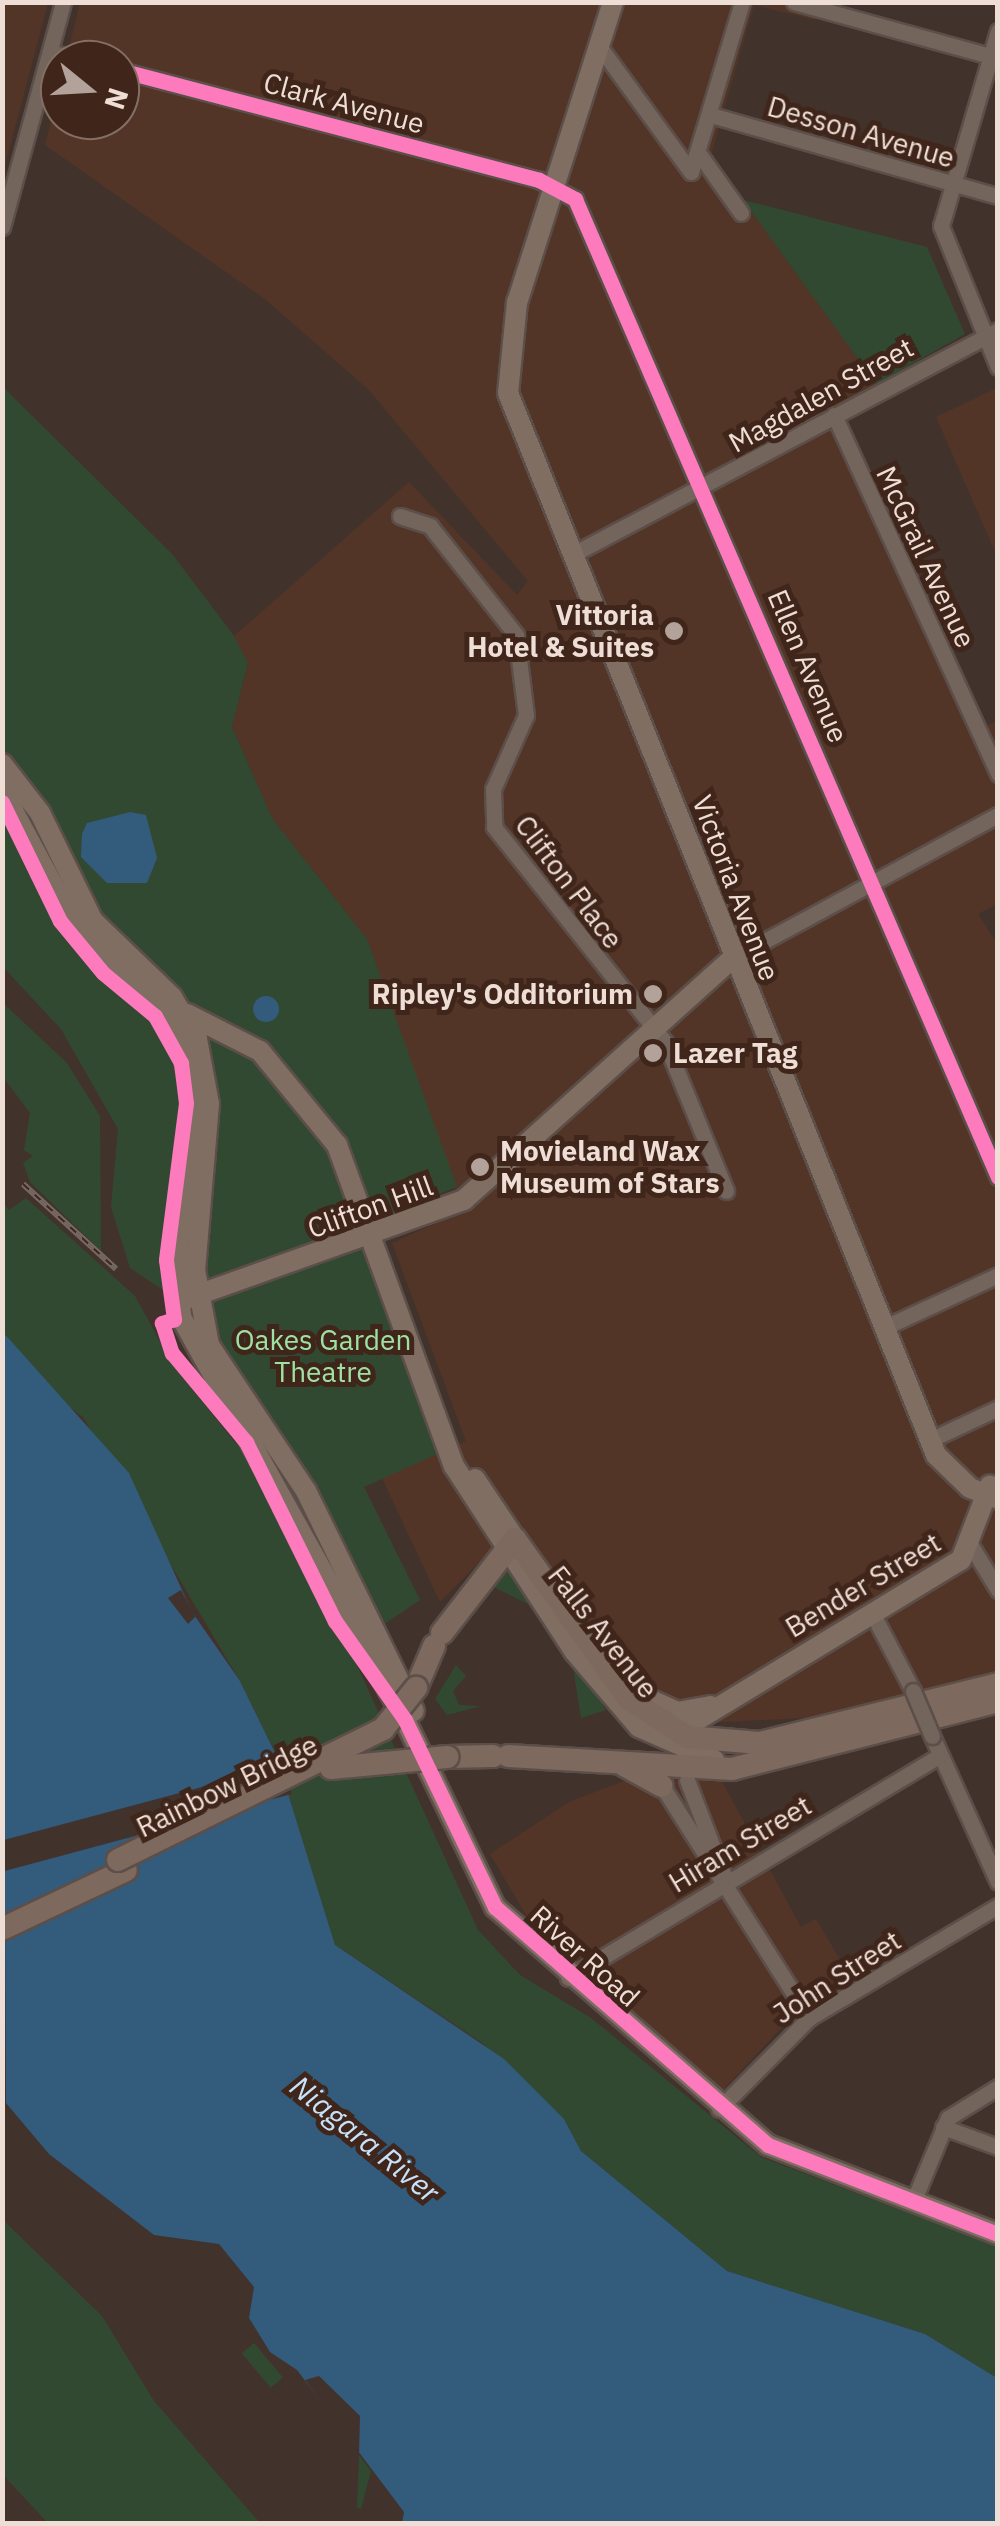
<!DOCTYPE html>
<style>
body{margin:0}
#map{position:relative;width:1000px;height:2526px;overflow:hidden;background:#42322c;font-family:"IBM Plex Sans",sans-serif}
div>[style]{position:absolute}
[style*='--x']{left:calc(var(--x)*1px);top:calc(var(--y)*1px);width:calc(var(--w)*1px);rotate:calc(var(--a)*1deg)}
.built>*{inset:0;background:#533527}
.green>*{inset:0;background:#324931;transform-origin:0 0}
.water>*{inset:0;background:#335b7c}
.round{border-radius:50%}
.pier>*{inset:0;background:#42322c;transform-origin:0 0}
.roads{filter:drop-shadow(2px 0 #5c4e49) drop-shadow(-2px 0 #5c4e49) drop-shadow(0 2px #5c4e49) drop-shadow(0 -2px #5c4e49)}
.minor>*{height:15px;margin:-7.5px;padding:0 7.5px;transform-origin:7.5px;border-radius:7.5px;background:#73645c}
.major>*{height:20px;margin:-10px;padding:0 10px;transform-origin:10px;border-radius:10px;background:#806e62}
.highway>*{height:22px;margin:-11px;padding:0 11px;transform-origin:11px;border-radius:11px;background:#7d695d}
.rail>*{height:6px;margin-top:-3px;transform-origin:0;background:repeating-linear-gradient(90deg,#3f251a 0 8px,#766a63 0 16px);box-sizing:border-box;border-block:2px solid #766a63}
.bridges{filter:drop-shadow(2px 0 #5c4e49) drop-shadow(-2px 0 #5c4e49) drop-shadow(0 2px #5c4e49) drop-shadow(0 -2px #5c4e49)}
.minor-bridge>*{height:15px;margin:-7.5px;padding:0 7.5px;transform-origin:7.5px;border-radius:7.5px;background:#73645c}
.highway-bridge>*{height:22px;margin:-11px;padding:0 11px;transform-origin:11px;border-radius:11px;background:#7d695d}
.cycleway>*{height:15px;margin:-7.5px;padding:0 7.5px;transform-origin:7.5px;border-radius:7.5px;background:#fd7abc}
.dots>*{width:28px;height:28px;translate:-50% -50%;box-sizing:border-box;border:5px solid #3f251a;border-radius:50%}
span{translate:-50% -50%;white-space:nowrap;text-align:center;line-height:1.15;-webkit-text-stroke:10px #3f251a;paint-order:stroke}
.street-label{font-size:28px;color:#efded6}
.poi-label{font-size:28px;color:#efded6;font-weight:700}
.right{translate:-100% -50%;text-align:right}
.left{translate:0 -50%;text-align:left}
.park-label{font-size:28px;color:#9fe1a3}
.water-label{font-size:30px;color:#c7e2fa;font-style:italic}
.frame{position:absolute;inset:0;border:5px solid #efded6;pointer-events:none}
.north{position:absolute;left:40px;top:40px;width:100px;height:100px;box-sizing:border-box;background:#3f251a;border:2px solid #856f65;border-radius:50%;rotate:108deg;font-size:28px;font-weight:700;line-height:40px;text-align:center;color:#efded6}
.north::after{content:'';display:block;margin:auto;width:35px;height:45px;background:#b2a29a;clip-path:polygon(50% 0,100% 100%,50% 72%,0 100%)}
</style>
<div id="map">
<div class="built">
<div style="clip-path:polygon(3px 2px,48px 3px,3px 173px,2px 3px)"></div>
<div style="clip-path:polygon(80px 3px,821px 3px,815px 20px,754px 5px,711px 155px,876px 384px,825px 414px,972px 732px,997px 721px,997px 904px,978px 914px,998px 945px,997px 1676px,826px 1717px,720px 1722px,628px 1677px,513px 1528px,440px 1602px,382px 1478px,466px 1441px,392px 1243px,463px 1211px,367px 939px,272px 818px,232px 727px,248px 664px,234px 636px,409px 482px,517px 595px,528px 581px,369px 390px,266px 300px,45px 145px,60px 84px,60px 120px,120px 120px,120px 60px,66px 60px)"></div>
<div style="clip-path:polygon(997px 388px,997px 556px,936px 417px)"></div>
<div style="clip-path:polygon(720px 1778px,801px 1927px,816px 1919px,851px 1978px,798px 2010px,720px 2093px,529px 1920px,490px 1854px,569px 1802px,629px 1779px)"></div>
</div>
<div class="green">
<div style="clip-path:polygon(743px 200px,927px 247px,965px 334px,876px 384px)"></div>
<div style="clip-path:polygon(2px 386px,173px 555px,234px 636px,248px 663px,232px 727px,272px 818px,367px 939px,457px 1187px,354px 1226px,444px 1451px,364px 1487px,420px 1600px,383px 1625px,308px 1472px,221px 1347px,208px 1299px,178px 1300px,130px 1268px,111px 1207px,118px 1129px,61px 1029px,3px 967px)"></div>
<div style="clip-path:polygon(3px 1003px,67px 1063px,100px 1116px,101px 1251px,30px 1182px,23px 1163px,33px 1156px,24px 1150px,30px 1113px,3px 1077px)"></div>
<div style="clip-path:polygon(26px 1198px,135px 1296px,174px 1367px,247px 1457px,355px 1661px,478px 1930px,520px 1975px,591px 2018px,761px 2157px,997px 2246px,997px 2378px,925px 2334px,727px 2271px,581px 2151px,564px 2119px,481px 2042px,335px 1945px,276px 1755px,240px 1681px,83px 1417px,49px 1392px,3px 1331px,2px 1201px,9px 1210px)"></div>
<div style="clip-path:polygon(501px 1570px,515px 1574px,606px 1710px,581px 1718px,572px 1662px,528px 1604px,486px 1583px)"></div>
<div style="clip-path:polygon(456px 1665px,466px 1676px,453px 1691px,459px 1705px,481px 1706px,447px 1715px,435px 1699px)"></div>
<div style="clip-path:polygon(3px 2220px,102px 2316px,154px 2401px,260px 2523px,48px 2523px,3px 2475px)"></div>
<div style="left:254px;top:2343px;width:45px;height:16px;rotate:50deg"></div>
<div style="clip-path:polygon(359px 2455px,371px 2471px,361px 2509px,357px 2507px)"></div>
</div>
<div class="water">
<div style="clip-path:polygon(130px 812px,146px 815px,157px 858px,147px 883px,107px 883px,81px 857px,82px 834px,87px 823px)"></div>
<div class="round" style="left:253px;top:996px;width:26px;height:26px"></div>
<div style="clip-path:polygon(2px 1331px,129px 1473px,192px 1612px,240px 1681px,276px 1755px,335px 1945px,504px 2059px,564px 2119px,581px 2151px,727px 2271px,925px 2334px,997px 2378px,997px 2523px,402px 2523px,404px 2512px,297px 2370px,270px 2352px,249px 2318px,254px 2287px,219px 2244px,154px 2235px,49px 2154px,6px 2103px)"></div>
</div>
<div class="pier">
<div style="clip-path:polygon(181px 1590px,195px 1617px,188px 1624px,168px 1598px)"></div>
<div style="left:284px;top:1765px;width:30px;height:313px;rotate:75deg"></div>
<div style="clip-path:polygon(319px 2376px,360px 2416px,359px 2455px,305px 2380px)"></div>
</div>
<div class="roads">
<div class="minor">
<div style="--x:794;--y:2;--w:211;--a:15.4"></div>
<div style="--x:998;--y:31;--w:203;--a:106.3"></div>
<div style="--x:941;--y:226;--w:152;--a:68"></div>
<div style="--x:599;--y:46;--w:156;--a:53.9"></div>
<div style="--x:691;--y:172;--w:177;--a:-73.3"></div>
<div style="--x:50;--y:52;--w:32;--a:14"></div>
<div style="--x:120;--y:70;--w:433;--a:14.7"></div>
<div style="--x:539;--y:180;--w:41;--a:27.8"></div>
<div style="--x:575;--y:199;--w:1066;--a:66.61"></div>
<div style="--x:711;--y:115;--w:298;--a:15.8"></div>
<div style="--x:700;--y:155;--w:71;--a:54.7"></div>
<div style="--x:2;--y:227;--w:233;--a:-74.8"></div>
<div style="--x:834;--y:415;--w:395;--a:65.4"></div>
<div style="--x:400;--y:516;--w:32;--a:18"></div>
<div style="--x:430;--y:526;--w:139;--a:51.7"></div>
<div style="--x:516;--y:635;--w:81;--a:82.9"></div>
<div style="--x:526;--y:715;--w:81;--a:114"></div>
<div style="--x:493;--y:789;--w:38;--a:88"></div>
<div style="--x:494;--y:827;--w:275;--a:51.5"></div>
<div style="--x:665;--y:1042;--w:161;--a:67.7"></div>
<div style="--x:575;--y:553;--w:478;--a:-27.8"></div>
<div style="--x:733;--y:958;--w:301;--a:-28.4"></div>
<div style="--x:883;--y:1328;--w:127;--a:-24.7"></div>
<div style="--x:932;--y:1439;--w:73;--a:-25.2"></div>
<div style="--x:970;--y:1544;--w:54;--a:58.7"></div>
<div style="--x:872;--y:1613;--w:88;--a:62.3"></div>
<div style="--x:932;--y:1736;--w:160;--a:65.7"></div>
<div style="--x:687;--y:1780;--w:108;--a:68.9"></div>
<div style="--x:662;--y:1786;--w:275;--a:57.6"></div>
<div style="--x:568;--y:1978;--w:432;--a:-30.9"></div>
<div style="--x:719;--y:2109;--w:128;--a:-45.3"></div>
<div style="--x:809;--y:2018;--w:220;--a:-30.7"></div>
<div style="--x:943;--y:2127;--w:59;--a:20"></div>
<div style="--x:913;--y:2202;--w:91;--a:-67.4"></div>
<div style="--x:948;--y:2118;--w:59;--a:-31.8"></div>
</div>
<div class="major">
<div style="--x:613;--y:2;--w:315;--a:107.7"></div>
<div style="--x:517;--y:302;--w:91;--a:95.6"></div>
<div style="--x:508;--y:393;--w:1145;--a:68.05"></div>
<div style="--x:936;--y:1455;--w:47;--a:44.1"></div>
<div style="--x:970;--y:1488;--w:30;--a:21"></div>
<div style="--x:2;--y:764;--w:62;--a:52.2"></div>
<div style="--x:40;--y:813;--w:120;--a:63.9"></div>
<div style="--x:93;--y:921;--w:110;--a:43.9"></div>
<div style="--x:172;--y:997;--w:49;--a:59.2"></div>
<div style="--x:197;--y:1039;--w:66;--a:79.5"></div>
<div style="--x:209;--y:1104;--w:167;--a:94.8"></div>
<div style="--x:195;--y:1270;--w:76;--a:79.4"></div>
<div style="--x:209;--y:1345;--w:175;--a:56.4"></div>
<div style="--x:306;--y:1491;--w:245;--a:63.9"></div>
<div style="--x:2;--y:790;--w:154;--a:61.8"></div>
<div style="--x:75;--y:926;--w:115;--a:43.9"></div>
<div style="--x:158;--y:1006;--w:43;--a:57.4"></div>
<div style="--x:181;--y:1042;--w:66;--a:77.7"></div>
<div style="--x:195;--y:1106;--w:143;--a:97.2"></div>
<div style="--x:177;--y:1248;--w:69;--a:86.7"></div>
<div style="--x:181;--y:1317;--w:461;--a:60.9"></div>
<div style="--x:405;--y:1720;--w:208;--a:64.3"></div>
<div style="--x:495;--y:1907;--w:362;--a:41.1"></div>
<div style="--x:768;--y:2145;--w:247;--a:21.2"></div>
<div style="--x:187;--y:1014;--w:82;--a:26.9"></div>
<div style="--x:260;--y:1051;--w:122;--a:50.7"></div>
<div style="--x:337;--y:1145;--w:342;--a:70"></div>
<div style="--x:454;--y:1466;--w:221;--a:57"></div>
<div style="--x:574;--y:1651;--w:100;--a:49.5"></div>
<div style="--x:639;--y:1727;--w:82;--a:23.7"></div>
<div style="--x:186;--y:1299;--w:295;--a:-19.6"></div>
<div style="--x:464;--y:1200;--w:362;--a:-42"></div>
<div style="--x:475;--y:1479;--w:72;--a:56.3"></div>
<div style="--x:644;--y:1697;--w:36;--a:24"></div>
<div style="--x:677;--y:1712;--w:34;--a:-10"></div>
<div style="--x:671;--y:1736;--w:339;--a:-31.3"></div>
<div style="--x:961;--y:1560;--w:80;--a:-68.9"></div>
</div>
<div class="highway">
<div style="--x:442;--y:1633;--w:119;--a:-52.2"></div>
<div style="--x:515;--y:1539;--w:195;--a:54.6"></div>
<div style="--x:628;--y:1698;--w:71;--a:33.5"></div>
<div style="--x:687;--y:1737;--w:73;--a:4.7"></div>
<div style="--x:760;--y:1743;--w:245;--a:-13.9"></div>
<div style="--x:416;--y:1688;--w:46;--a:-66.8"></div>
<div style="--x:508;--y:1756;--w:224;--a:3.3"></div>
<div style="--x:732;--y:1769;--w:275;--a:-14.3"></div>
<div style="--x:447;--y:1757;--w:46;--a:-1.2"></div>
<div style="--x:624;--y:1765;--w:43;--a:28.9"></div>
<div style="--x:2;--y:1929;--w:137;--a:-25.4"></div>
</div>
</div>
<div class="rail">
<div style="--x:23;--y:1184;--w:126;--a:42.4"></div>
</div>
<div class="bridges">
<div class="minor-bridge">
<div style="--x:913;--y:1691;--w:49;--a:67.1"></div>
</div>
<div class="highway-bridge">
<div style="--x:331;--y:1768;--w:117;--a:-5.4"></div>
<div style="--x:118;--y:1860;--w:296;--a:-26.3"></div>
<div style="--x:383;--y:1729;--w:53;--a:-51.2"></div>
</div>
</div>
<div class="cycleway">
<div style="--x:120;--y:70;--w:433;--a:14.7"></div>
<div style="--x:539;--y:180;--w:41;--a:27.8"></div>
<div style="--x:575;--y:199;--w:1066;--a:66.61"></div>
<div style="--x:2;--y:802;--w:132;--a:64"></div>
<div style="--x:60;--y:921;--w:67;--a:50.4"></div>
<div style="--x:103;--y:973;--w:67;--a:39.6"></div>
<div style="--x:155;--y:1016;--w:54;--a:61"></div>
<div style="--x:181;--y:1063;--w:40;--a:82.9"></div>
<div style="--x:186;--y:1103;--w:158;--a:97.3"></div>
<div style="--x:166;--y:1260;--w:60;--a:82.3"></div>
<div style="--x:174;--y:1319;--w:13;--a:162"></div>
<div style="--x:162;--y:1323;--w:32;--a:72"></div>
<div style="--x:172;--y:1353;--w:116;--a:50.3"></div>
<div style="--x:246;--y:1442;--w:200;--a:63.6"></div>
<div style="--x:335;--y:1621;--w:121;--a:54.7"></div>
<div style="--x:405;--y:1720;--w:208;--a:64.3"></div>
<div style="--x:495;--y:1907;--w:362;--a:41.1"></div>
<div style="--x:768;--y:2145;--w:247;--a:21.2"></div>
</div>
<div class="dots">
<div style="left:674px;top:631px;background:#b2a29a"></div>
<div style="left:653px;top:994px;background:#b2a29a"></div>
<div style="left:653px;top:1053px;background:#b2a29a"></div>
<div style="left:480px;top:1167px;background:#b2a29a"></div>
</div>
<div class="street-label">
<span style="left:344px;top:103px;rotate:15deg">Clark Avenue</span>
<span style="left:861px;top:132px;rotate:16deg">Desson Avenue</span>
<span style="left:821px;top:395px;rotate:-29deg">Magdalen Street</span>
<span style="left:926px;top:557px;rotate:65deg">McGrail Avenue</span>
<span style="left:808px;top:666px;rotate:67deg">Ellen Avenue</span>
<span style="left:569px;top:882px;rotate:53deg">Clifton Place</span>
<span style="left:736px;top:888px;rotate:69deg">Victoria Avenue</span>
<span style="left:370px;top:1207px;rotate:-20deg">Clifton Hill</span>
<span style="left:863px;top:1585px;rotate:-31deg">Bender Street</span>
<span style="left:603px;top:1632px;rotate:52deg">Falls Avenue</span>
<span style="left:227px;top:1786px;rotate:-26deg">Rainbow Bridge</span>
<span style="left:740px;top:1844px;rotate:-31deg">Hiram Street</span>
<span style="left:585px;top:1956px;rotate:42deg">River Road</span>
<span style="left:837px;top:1977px;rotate:-33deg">John Street</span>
</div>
<div class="poi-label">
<span class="right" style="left:654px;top:631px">Vittoria<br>Hotel &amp; Suites</span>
<span class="right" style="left:633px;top:994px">Ripley's Odditorium</span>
<span class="left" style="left:673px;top:1053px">Lazer Tag</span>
<span class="left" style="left:500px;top:1167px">Movieland Wax<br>Museum of Stars</span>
</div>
<div class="park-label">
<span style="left:323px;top:1356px">Oakes Garden<br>Theatre</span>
</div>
<div class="water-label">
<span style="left:365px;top:2139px;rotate:39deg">Niagara River</span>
</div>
<div class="frame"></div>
<div class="north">N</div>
</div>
